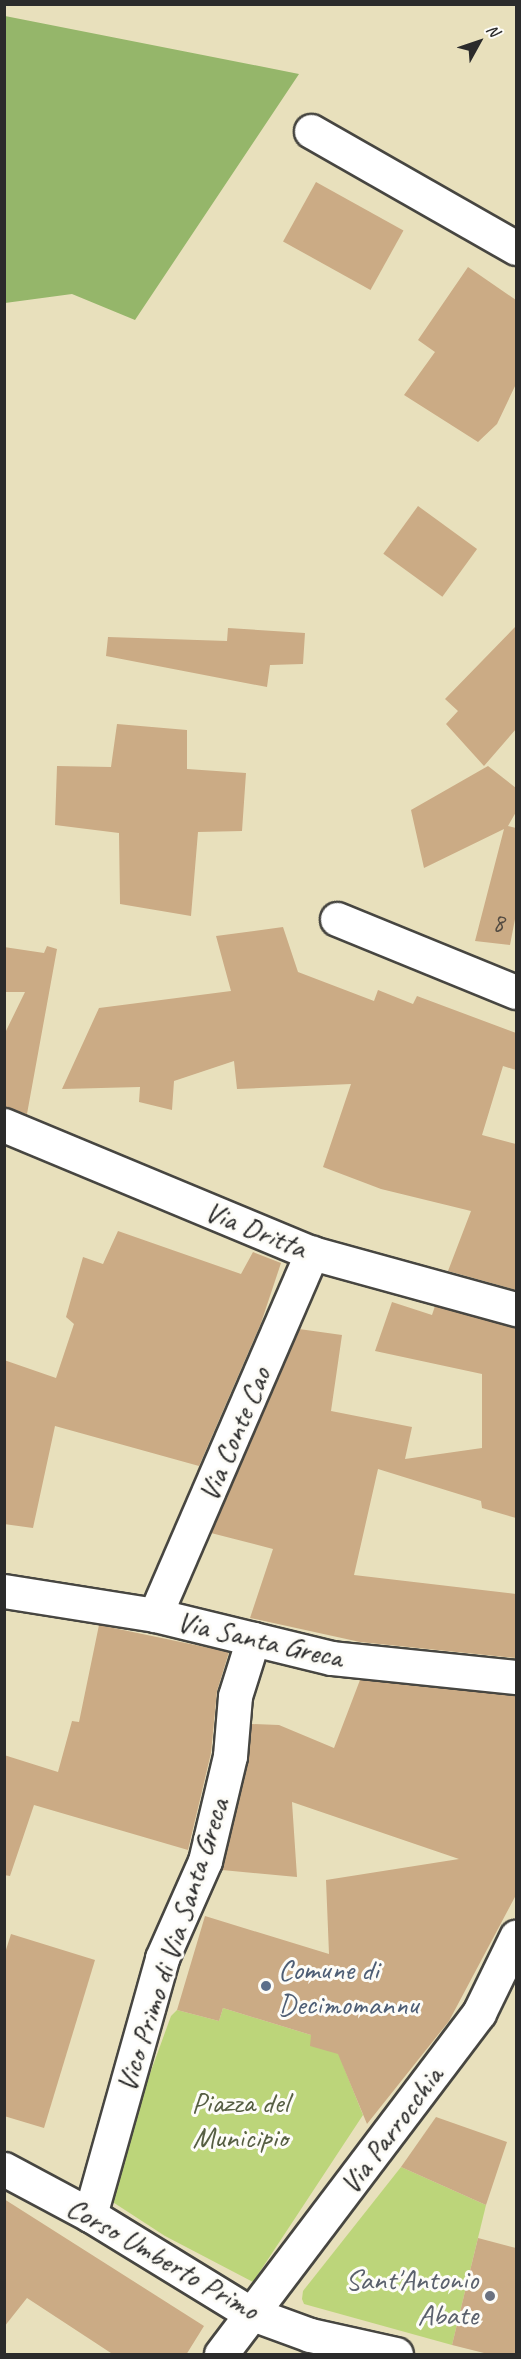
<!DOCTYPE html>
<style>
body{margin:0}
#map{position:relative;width:521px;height:2359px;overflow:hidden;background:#e8e0bc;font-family:Caveat,sans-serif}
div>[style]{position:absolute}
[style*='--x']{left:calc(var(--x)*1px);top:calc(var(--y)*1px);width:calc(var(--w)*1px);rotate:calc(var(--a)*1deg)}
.green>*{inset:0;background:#bcd57a}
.forest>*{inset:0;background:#95b66a}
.building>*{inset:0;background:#cbab85;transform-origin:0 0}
.roads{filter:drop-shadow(2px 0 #474641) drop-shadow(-2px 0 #474641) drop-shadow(0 2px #474641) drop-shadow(0 -2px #474641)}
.street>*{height:33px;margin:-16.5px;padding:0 16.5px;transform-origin:16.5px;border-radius:16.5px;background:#fff}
.secondary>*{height:33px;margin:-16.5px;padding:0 16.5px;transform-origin:16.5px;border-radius:16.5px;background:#fff}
.dots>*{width:16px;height:16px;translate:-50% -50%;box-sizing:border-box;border:3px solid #fdfcf7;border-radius:50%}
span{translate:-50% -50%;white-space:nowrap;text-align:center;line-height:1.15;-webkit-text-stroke:6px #fdfcf7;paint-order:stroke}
.number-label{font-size:27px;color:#534b42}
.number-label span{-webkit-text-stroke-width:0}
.street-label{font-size:30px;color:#2b2b2b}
.service-label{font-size:30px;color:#4e5e75}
.left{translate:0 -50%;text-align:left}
.park-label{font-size:30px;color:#565e43}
.worship-label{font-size:30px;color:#5b616d}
.right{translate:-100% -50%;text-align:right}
.frame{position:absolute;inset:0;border:6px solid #2b2b2b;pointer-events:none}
.north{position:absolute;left:449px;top:12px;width:60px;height:60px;-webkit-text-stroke:4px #fdfcf7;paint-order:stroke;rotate:50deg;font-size:16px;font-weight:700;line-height:24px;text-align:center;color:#2b2b2b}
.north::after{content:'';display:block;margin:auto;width:21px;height:27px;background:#2b2b2b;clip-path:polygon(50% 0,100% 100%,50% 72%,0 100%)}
</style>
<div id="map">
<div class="green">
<div style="clip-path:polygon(223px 2008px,311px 2035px,344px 2055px,343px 2065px,363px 2115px,253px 2282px,165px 2236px,105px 2197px,171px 2016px,177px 2010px,219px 2021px)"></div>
<div style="clip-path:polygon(401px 2167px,486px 2205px,452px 2345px,304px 2304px,302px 2299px,303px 2291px)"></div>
</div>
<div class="forest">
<div style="clip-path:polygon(5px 16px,299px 74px,135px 320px,72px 294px,5px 303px)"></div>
</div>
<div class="building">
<div style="left:316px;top:182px;width:100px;height:68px;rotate:29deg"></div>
<div style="clip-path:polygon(468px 267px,516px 300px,516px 384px,497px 424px,478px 442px,404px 395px,435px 352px,418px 340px)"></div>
<div style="left:418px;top:506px;width:73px;height:59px;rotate:36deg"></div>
<div style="clip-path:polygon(516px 626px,516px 729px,484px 766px,446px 724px,458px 711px,445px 699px)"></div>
<div style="clip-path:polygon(228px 628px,305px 633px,303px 664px,270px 665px,267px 687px,106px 656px,108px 637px,227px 641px)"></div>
<div style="clip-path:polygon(117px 724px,187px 730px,187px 769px,246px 773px,242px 831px,198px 832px,191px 916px,120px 904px,119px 833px,55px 825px,57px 766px,111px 767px)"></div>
<div style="clip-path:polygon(488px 766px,516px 788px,516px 812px,508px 826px,516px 828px,516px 914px,510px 945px,475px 941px,504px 829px,424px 868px,411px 810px)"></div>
<div style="clip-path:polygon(283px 927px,298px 972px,374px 1001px,378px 990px,413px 1004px,417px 996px,516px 1033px,516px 1070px,503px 1066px,482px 1135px,516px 1144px,516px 1290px,448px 1271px,471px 1211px,381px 1189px,323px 1167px,351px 1084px,237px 1089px,234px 1061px,174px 1081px,172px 1110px,139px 1102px,140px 1087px,62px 1089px,99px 1008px,231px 991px,216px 936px)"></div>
<div style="clip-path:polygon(47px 946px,57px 949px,27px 1114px,4px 1107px,4px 1035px,25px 992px,4px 992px,4px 947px,44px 953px)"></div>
<div style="clip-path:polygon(118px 1231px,241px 1274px,253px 1252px,281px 1263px,261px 1323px,199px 1466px,55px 1426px,33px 1528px,4px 1524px,4px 1360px,56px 1378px,74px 1324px,66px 1317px,83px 1257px,103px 1264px)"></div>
<div style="clip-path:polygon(392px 1302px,432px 1315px,435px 1306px,516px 1327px,516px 1518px,482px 1508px,481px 1501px,378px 1469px,354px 1575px,516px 1594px,516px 1658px,360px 1642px,250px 1618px,273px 1549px,211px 1533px,299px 1329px,342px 1335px,331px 1411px,412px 1427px,405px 1459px,482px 1448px,482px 1374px,375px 1351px)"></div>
<div style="clip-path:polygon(99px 1625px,229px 1652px,217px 1691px,211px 1753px,188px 1850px,34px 1805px,10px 1876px,4px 1875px,4px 1755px,58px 1772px,72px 1721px,79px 1722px)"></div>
<div style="clip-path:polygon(360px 1680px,516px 1695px,516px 1895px,449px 2021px,367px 2124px,338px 2054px,310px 2046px,311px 2035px,223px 2008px,219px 2021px,177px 2010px,205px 1916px,329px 1954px,326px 1880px,459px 1859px,292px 1802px,297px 1877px,222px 1870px,248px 1760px,252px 1724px,279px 1725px,334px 1748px)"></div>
<div style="clip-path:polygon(11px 1934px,95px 1960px,44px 2128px,4px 2116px,4px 1956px)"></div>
<div style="clip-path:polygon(436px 2117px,507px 2142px,486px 2205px,401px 2167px)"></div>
<div style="clip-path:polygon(4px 2199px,204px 2326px,186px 2355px,114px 2355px,27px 2298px,4px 2327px)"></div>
<div style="clip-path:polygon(478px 2238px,516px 2248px,516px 2355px,492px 2355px,452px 2345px)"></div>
</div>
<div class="roads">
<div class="street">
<div style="--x:311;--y:131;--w:236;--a:29.7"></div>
<div style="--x:337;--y:919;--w:193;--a:22.2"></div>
<div style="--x:4;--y:1125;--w:334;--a:22.6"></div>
<div style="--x:312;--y:1253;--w:212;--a:15.4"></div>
<div style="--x:4;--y:1591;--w:153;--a:9"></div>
<div style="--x:155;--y:1615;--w:182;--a:13.7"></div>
<div style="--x:332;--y:1658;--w:185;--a:5.9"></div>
<div style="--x:155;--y:1615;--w:395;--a:-66.6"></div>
<div style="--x:90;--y:2215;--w:267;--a:-74.3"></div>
<div style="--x:162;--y:1958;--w:106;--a:-66.1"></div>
<div style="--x:205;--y:1861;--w:108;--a:-76.6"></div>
<div style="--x:230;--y:1756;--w:60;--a:-85.2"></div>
<div style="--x:235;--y:1696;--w:60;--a:-72.5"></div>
<div style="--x:221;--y:2354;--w:428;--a:-52.9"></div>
<div style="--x:479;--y:2013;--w:85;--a:-64"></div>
</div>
<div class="secondary">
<div style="--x:4;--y:2169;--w:98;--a:28.1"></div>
<div style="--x:90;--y:2215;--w:188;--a:31.5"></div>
<div style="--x:250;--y:2313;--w:64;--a:20.1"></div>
<div style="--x:310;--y:2335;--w:88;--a:12.5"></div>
</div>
</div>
<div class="dots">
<div style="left:266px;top:1986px;background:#5c6f8a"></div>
<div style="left:490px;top:2296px;background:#6b7280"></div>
</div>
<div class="number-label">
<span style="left:498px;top:923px">8</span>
</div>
<div class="street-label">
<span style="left:256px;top:1229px;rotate:22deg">Via Dritta</span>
<span style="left:234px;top:1434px;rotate:-67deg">Via Conte Cao</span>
<span style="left:260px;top:1639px;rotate:13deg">Via Santa Greca</span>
<span style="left:172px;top:1945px;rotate:-72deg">Vico Primo di Via Santa Greca</span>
<span style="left:391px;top:2130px;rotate:-53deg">Via Parrocchia</span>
<span style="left:163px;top:2258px;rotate:30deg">Corso Umberto Primo</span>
</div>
<div class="service-label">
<span class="left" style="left:278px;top:1986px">Comune di<br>Decimomannu</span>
</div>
<div class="park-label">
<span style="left:240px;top:2119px">Piazza del<br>Municipio</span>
</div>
<div class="worship-label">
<span class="right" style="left:478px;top:2296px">Sant'Antonio<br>Abate</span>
</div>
<div class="frame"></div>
<div class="north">N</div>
</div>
